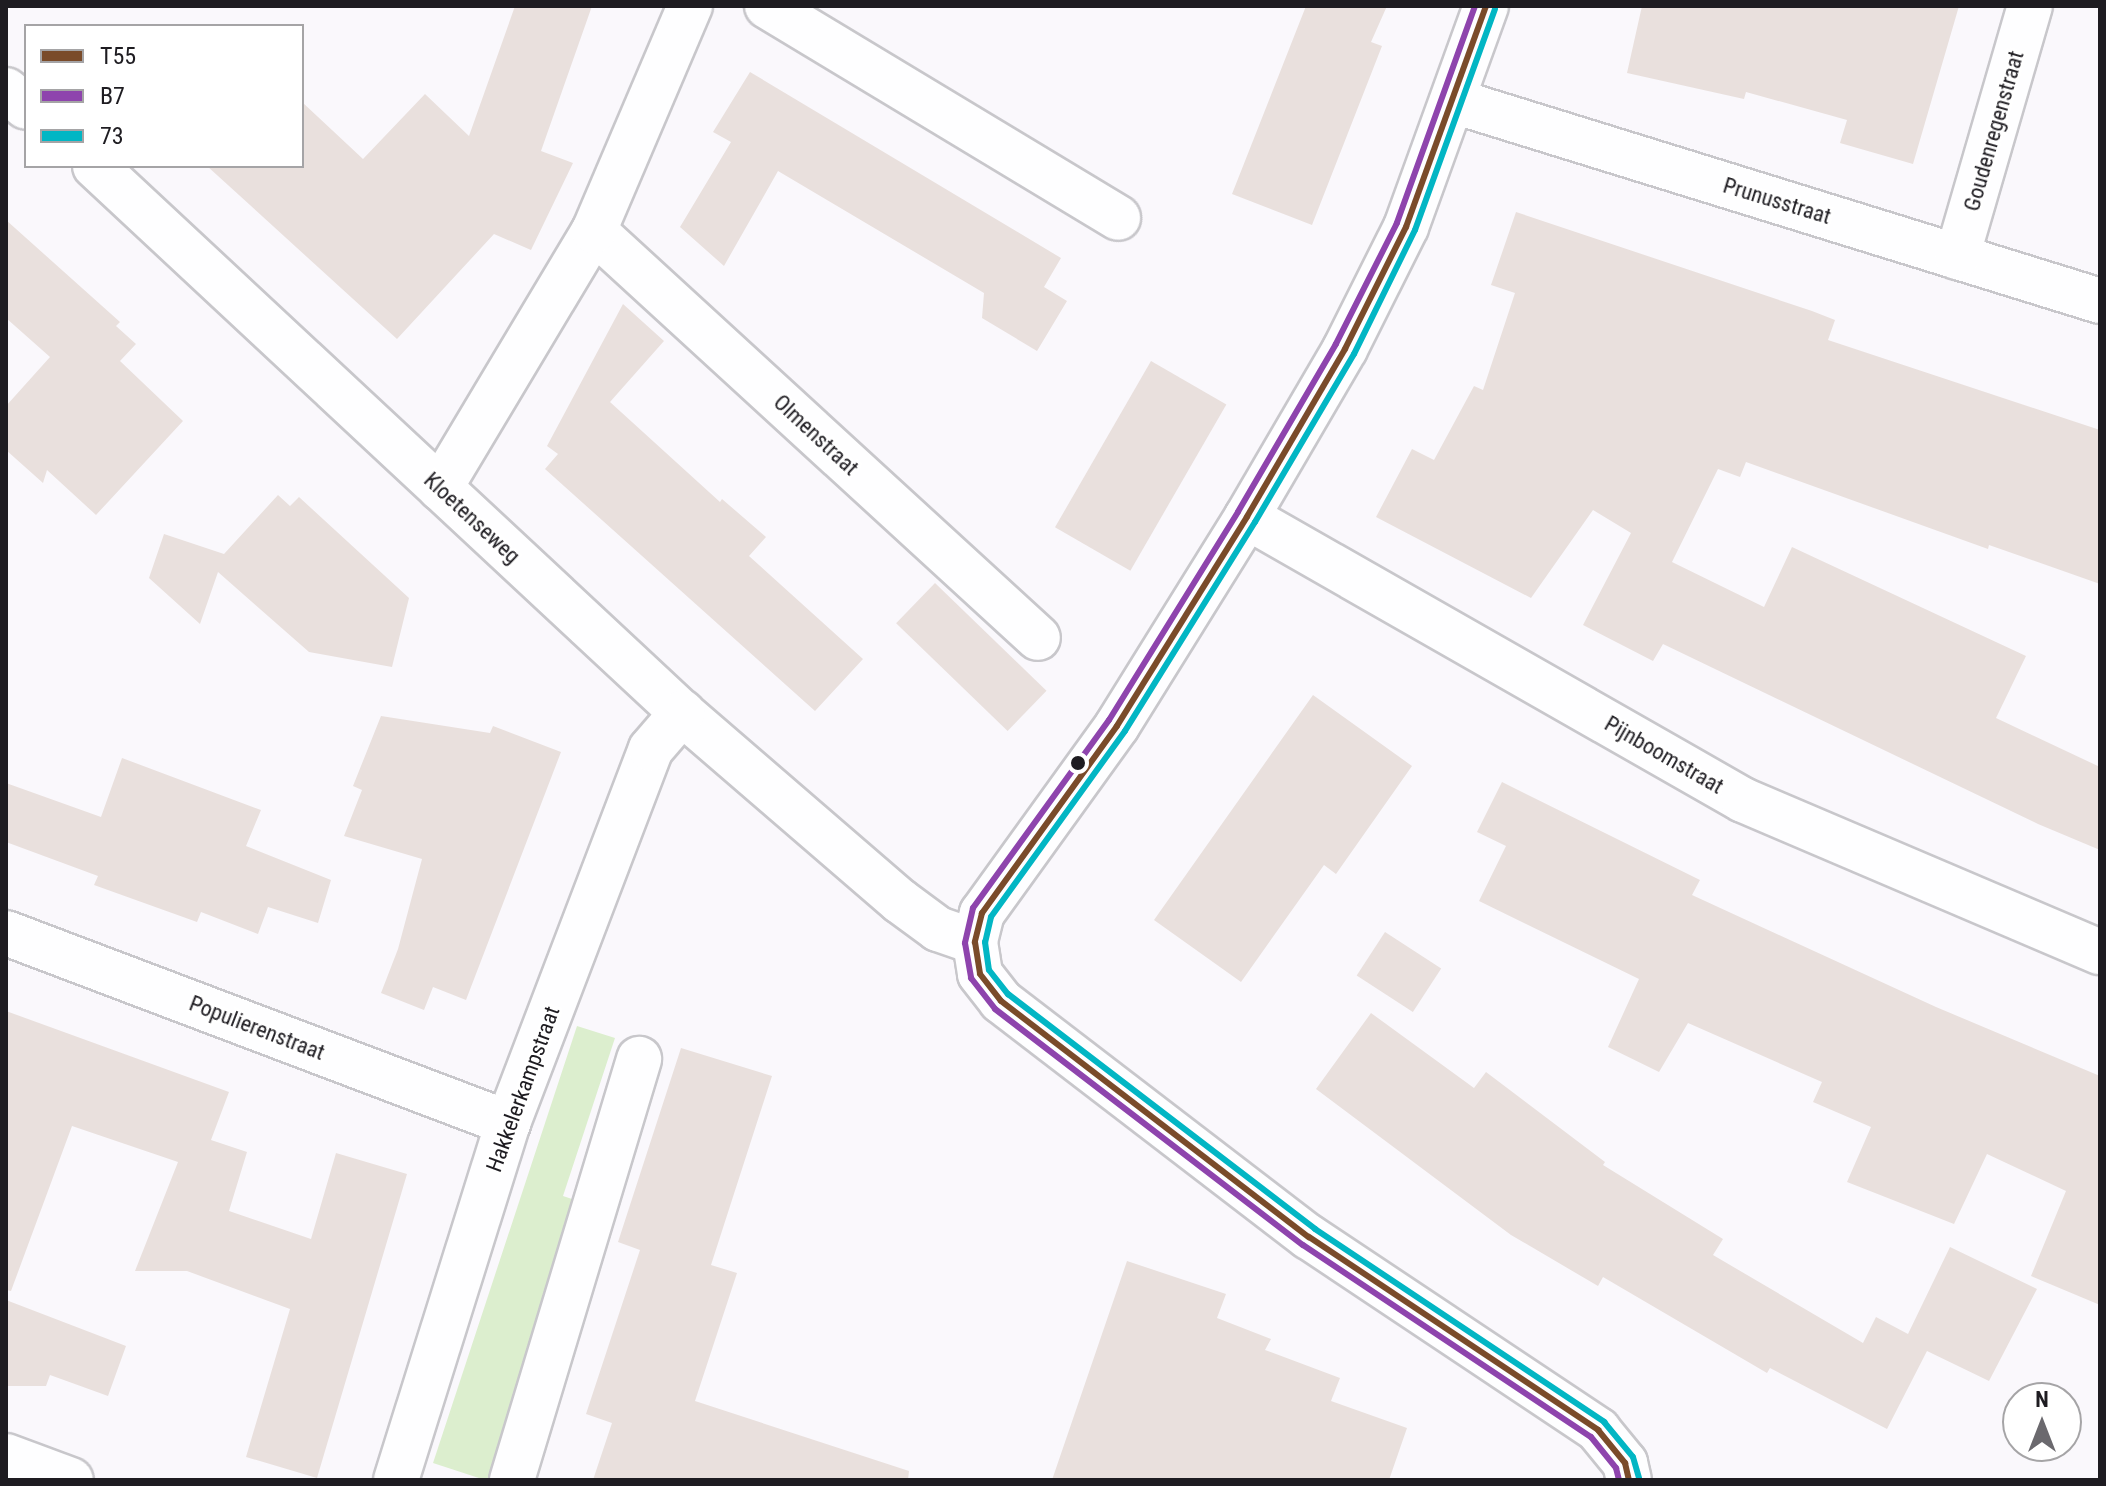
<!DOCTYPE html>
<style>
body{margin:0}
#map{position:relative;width:2106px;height:1486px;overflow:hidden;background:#faf8fc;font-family:"Roboto Condensed",sans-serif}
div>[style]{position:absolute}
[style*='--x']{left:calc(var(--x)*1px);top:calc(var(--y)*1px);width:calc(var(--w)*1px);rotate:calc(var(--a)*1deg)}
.green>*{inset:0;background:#dceece}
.building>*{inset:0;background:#e9e0dd;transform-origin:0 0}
.roads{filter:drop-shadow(2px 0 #c8c7cb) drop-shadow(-2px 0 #c8c7cb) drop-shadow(0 2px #c8c7cb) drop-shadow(0 -2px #c8c7cb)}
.minor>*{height:44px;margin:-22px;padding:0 22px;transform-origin:22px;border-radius:22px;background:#fefeff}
.bus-1>*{height:6px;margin:-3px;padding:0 3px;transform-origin:3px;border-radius:3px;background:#7a4b2a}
.bus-2>*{height:6px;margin:-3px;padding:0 3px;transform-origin:3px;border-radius:3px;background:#8e44ad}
.bus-3>*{height:6px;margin:-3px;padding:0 3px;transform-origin:3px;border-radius:3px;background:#02b6c4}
.dots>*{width:22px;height:22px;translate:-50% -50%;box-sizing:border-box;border:4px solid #fff;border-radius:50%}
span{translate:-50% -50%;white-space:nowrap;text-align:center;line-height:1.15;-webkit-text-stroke:6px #fff;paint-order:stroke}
.street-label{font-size:22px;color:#1e1c21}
.frame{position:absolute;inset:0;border:8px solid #1e1c21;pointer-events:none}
.legend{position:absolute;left:24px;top:24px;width:280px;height:144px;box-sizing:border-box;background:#fff;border:2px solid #a5a4a6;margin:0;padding:10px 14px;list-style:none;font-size:24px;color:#1e1c21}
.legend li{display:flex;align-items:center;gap:16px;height:40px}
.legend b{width:40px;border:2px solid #a5a4a6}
.north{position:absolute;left:2002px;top:1382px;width:80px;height:80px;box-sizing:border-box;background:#fff;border:2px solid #a5a4a6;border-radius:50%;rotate:0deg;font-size:22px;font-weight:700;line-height:32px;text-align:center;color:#1e1c21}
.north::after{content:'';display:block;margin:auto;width:28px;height:36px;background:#6b696e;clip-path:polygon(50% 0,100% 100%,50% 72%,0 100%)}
</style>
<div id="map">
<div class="green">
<div style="clip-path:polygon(577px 1026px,615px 1038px,563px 1196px,587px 1204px,495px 1480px,485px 1480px,433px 1463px)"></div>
</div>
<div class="building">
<div style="clip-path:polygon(515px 6px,592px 6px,541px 151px,573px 163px,531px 250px,494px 234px,397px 339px,207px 166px,302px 166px,302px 102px,363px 159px,425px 94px,469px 136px)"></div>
<div style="clip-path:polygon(1306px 6px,1387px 6px,1371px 42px,1382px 46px,1312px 225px,1232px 194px)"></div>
<div style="clip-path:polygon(1642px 6px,1959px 6px,1913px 164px,1840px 143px,1847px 120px,1746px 92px,1744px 99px,1627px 73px)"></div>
<div style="clip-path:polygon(750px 72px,1061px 258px,1044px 287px,1067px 301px,1037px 351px,982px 318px,984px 293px,778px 171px,724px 266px,680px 227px,731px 142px,713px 132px)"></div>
<div style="clip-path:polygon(1516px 212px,1812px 311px,1835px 320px,1828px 340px,2100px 430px,2100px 584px,1989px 545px,1988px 549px,1746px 462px,1740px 477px,1718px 469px,1672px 562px,1764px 607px,1792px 547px,2026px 656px,1996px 718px,2100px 767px,2100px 850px,2038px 824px,1663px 644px,1653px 661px,1583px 625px,1631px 533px,1593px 510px,1531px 598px,1376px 517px,1412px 449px,1434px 460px,1474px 386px,1483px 390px,1515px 293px,1491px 285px)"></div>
<div style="clip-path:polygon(6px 220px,120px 322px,116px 326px,136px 344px,120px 361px,183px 421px,96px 515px,47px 470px,43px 483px,6px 450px,6px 406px,50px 357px,6px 318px)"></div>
<div style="clip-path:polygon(623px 304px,664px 341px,610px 402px,720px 502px,722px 499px,766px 537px,749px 556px,863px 659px,815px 711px,545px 469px,558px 454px,547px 446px)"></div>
<div style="left:1151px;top:361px;width:87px;height:192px;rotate:30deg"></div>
<div style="clip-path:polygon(278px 495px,290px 506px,299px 497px,409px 598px,392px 667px,309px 652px,218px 572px,200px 624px,149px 578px,164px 534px,224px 554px)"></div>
<div style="left:935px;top:583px;width:155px;height:56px;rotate:44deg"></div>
<div style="clip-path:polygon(1313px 695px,1412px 766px,1336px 874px,1324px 865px,1241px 982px,1154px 920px)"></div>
<div style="clip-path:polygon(381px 716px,490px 733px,493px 726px,561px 752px,466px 1000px,433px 987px,424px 1010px,381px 993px,398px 949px,422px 859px,344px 836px,362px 790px,353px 786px)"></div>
<div style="clip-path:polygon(122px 758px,261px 810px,246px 846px,331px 880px,318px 923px,268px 907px,258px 934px,201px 912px,197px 922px,94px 885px,98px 876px,6px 842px,6px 783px,101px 817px)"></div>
<div style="clip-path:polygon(1502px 782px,1700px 880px,1692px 895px,1936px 1007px,2100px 1076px,2100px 1305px,2031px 1276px,2066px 1191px,1987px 1154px,1954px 1224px,1847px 1182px,1871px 1127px,1813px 1102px,1822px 1082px,1688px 1023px,1659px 1072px,1608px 1047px,1639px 979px,1479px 901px,1506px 846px,1477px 832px)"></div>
<div style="left:1385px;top:932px;width:67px;height:52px;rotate:33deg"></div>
<div style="clip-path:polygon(6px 1011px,229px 1092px,211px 1140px,247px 1152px,229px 1211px,311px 1239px,336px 1153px,407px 1174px,317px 1478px,246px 1457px,290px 1309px,187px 1271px,135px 1271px,178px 1162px,72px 1126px,11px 1291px,6px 1290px)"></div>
<div style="clip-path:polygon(1371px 1013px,1474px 1088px,1486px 1072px,1605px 1162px,1603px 1165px,1723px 1239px,1713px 1255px,1863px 1343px,1876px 1317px,1908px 1334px,1950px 1247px,2037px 1289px,1989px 1381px,1927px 1351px,1887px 1429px,1770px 1368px,1767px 1373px,1603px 1277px,1598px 1286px,1511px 1235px,1316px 1089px)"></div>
<div style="clip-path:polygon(681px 1048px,772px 1076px,711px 1265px,737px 1273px,695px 1401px,909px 1471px,908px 1480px,593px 1480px,612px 1423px,586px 1414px,640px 1250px,618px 1242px)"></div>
<div style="clip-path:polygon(1127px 1261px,1226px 1294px,1217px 1318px,1271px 1339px,1265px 1350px,1340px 1378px,1331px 1401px,1407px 1428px,1389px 1480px,1052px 1480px)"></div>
<div style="clip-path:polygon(6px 1300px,126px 1346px,108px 1396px,50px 1375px,46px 1386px,6px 1386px)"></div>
</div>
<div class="roads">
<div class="minor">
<div style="--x:767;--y:6;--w:410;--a:31.1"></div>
<div style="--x:1486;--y:6;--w:235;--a:109.9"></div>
<div style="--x:1406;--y:227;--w:136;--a:116.6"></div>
<div style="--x:1345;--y:349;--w:194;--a:120.3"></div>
<div style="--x:1247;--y:517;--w:246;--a:121.9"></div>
<div style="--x:1117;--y:726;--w:231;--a:125.8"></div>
<div style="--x:982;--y:913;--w:30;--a:104"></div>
<div style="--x:975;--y:942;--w:32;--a:81"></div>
<div style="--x:980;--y:974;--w:34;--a:52"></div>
<div style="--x:1001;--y:1001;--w:388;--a:37.5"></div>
<div style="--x:1309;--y:1237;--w:348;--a:33.7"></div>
<div style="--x:1598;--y:1430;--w:43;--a:50.7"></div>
<div style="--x:1625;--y:1463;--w:17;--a:77"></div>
<div style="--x:6;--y:90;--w:26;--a:40"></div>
<div style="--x:1454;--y:101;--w:676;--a:17.2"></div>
<div style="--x:95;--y:166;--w:802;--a:42.98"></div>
<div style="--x:682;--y:713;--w:288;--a:40.8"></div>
<div style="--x:900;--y:901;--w:47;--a:36.4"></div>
<div style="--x:938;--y:929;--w:39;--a:19"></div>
<div style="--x:594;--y:231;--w:602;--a:42.51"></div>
<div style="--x:1957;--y:257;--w:261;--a:-73.8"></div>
<div style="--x:440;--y:488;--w:300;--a:-59.1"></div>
<div style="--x:594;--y:231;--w:245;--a:-66.9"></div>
<div style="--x:1247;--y:517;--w:571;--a:29.71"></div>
<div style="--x:1743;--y:800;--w:388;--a:23.1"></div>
<div style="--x:6;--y:933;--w:537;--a:20.73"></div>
<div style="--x:6;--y:1456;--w:69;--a:20.3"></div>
<div style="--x:396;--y:1480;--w:374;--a:-72.6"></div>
<div style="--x:508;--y:1123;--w:400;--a:-69.1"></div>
<div style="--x:651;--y:749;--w:48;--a:-49.3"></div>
<div style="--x:512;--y:1480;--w:440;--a:-73.2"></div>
</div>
</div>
<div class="bus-1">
<div style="--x:1486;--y:6;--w:235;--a:109.9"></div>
<div style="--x:1406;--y:227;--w:136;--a:116.6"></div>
<div style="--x:1345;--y:349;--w:194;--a:120.3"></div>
<div style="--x:1247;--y:517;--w:246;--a:121.9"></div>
<div style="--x:1117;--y:726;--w:231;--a:125.8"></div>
<div style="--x:982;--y:913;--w:30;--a:104"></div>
<div style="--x:975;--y:942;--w:32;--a:81"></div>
<div style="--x:980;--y:974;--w:34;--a:52"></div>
<div style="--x:1001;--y:1001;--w:388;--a:37.5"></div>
<div style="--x:1309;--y:1237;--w:348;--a:33.7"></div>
<div style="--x:1598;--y:1430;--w:43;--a:50.7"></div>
<div style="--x:1625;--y:1463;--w:17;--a:77"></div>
</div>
<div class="bus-2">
<div style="--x:1475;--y:6;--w:231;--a:109.8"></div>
<div style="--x:1397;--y:223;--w:136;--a:116.8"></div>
<div style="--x:1336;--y:344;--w:194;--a:120.3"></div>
<div style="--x:1238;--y:512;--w:245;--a:121.8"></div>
<div style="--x:1109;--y:720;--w:232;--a:125.9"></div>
<div style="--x:973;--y:908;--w:36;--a:103"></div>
<div style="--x:965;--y:943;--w:36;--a:80"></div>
<div style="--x:971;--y:978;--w:39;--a:52"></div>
<div style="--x:995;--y:1009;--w:388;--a:37.5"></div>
<div style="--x:1303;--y:1245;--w:346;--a:33.7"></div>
<div style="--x:1591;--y:1437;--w:40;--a:51"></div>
<div style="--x:1616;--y:1468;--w:12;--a:76"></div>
</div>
<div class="bus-3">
<div style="--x:1495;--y:9;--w:235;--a:109.9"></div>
<div style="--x:1415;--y:230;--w:138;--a:116.2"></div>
<div style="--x:1354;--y:354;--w:195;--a:120.5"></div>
<div style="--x:1255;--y:522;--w:246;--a:121.9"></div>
<div style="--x:1125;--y:731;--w:229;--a:125.8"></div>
<div style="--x:991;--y:917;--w:26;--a:103"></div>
<div style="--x:985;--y:942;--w:28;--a:82"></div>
<div style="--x:989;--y:970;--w:31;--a:52"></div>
<div style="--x:1008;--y:994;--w:387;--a:37.4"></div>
<div style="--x:1315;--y:1229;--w:348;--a:33.7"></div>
<div style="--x:1604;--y:1422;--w:45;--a:50.4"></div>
<div style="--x:1633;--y:1457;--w:22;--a:74"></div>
</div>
<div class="dots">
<div style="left:1078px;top:763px;background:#1e1c21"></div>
</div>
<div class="street-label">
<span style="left:1994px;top:131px;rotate:-74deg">Goudenregenstraat</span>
<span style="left:1777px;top:201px;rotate:17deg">Prunusstraat</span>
<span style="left:816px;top:435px;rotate:43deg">Olmenstraat</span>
<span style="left:472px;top:518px;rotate:43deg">Kloetenseweg</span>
<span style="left:1664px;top:755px;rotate:30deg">Pijnboomstraat</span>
<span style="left:257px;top:1028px;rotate:21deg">Populierenstraat</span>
<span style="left:523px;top:1089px;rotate:-70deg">Hakkelerkampstraat</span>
</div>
<div class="frame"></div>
<ul class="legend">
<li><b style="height:10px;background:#7a4b2a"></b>T55</li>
<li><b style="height:10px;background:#8e44ad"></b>B7</li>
<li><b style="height:10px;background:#02b6c4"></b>73</li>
</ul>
<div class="north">N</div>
</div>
